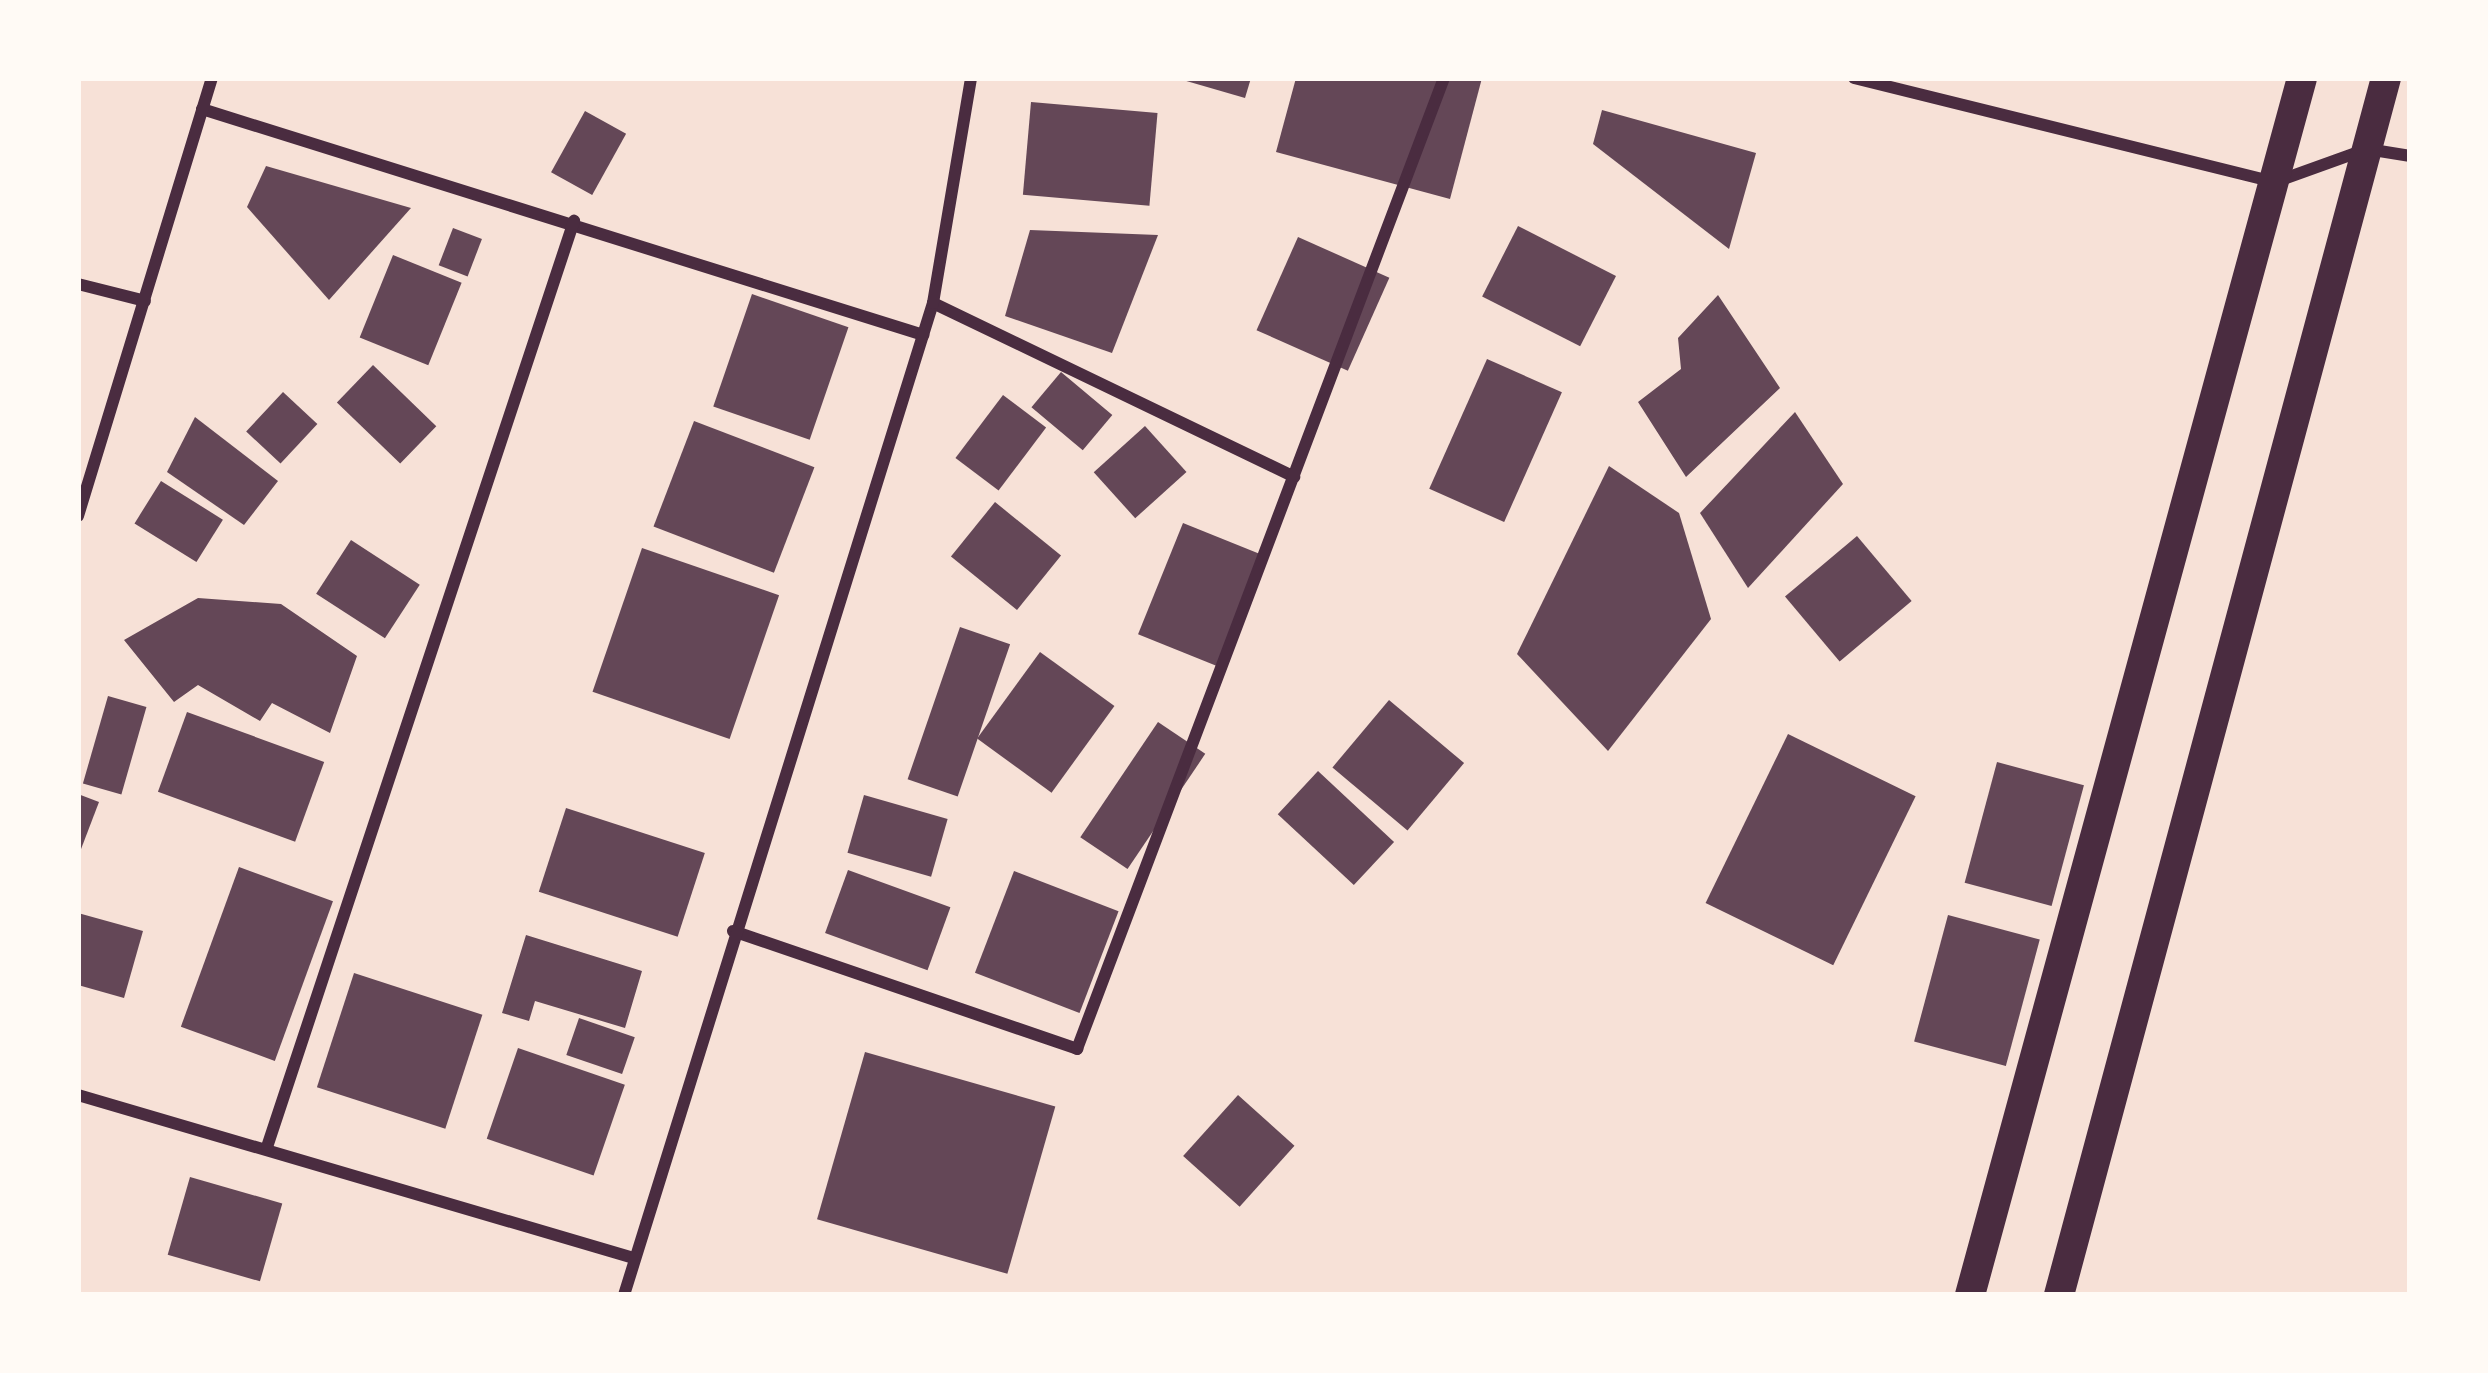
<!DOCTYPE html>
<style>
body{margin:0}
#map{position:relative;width:2488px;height:1373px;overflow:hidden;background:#f7e1d7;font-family:"Public Sans",sans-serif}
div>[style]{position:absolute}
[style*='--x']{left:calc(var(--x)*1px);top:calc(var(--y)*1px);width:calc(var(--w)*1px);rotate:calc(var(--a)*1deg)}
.building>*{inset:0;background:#644757;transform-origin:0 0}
.minor>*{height:12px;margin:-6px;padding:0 6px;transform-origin:6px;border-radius:6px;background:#4a2c40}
.primary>*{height:30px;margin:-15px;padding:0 15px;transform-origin:15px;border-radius:15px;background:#4a2c40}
span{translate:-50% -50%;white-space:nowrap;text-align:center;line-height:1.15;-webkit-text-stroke:10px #fffaf5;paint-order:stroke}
.frame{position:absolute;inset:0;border:81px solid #fffaf5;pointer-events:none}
</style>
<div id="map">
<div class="building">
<div style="clip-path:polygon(1176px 78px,1251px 78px,1245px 98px)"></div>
<div style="clip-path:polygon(1296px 78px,1482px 78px,1450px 199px,1276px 152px)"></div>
<div style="left:1031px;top:102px;width:127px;height:93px;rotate:5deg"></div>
<div style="clip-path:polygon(1602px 110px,1756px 153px,1729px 249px,1593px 144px)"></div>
<div style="left:585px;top:111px;width:47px;height:70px;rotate:29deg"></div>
<div style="clip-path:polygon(266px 166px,411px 208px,329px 300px,247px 207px)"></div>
<div style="left:1518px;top:226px;width:110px;height:79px;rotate:27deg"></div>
<div style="left:453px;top:228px;width:31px;height:40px;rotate:21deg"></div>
<div style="clip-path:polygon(1030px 230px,1158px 235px,1112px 353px,1005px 316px)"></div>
<div style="left:1298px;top:237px;width:100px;height:102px;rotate:24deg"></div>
<div style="left:393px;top:255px;width:74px;height:89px;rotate:22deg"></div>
<div style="left:752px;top:294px;width:102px;height:119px;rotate:19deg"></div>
<div style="clip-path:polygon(1718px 295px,1780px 388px,1686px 477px,1638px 402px,1681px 369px,1678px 338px)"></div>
<div style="left:1487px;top:359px;width:82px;height:142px;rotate:24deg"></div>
<div style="left:373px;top:365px;width:88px;height:52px;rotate:44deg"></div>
<div style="left:1061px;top:372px;width:67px;height:46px;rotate:40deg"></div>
<div style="left:283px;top:392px;width:47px;height:54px;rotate:43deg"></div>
<div style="left:1003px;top:395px;width:54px;height:79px;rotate:37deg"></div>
<div style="clip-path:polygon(1795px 412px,1843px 484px,1748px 588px,1700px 513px)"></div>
<div style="clip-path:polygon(195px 417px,278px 481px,244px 525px,167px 472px)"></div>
<div style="left:694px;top:421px;width:129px;height:113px;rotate:21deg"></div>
<div style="left:1145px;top:426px;width:62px;height:69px;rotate:48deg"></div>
<div style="clip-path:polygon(1609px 466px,1679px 513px,1711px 619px,1608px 751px,1517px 654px)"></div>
<div style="left:161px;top:481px;width:73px;height:50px;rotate:32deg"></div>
<div style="left:995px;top:502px;width:85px;height:70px;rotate:39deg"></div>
<div style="left:1183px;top:523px;width:87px;height:120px;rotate:22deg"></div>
<div style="left:1857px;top:536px;width:85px;height:94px;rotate:50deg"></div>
<div style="left:351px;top:540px;width:82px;height:64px;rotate:33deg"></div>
<div style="left:642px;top:548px;width:145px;height:152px;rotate:19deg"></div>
<div style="clip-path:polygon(198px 598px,281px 604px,357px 656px,330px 733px,272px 703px,260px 721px,198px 685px,174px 702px,124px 640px)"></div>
<div style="left:960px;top:627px;width:53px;height:161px;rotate:19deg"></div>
<div style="left:1040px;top:652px;width:92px;height:107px;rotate:36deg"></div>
<div style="left:108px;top:696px;width:40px;height:91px;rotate:16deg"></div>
<div style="left:1389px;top:700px;width:98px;height:88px;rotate:40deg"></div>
<div style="left:187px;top:712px;width:146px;height:85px;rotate:20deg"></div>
<div style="left:1158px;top:722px;width:57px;height:139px;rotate:34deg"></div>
<div style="left:1788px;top:734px;width:142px;height:188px;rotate:26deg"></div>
<div style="left:1997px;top:762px;width:90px;height:125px;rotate:15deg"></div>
<div style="left:1318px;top:771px;width:104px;height:59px;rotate:43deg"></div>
<div style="clip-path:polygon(78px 794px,99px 802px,78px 857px)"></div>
<div style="left:864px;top:795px;width:87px;height:60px;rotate:16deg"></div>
<div style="left:566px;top:808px;width:146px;height:88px;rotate:18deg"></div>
<div style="left:239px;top:867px;width:100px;height:170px;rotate:20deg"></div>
<div style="left:848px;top:870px;width:109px;height:67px;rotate:20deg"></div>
<div style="left:1014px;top:871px;width:112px;height:109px;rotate:21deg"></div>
<div style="clip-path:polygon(78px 913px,143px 931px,124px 998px,78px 985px)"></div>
<div style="left:1948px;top:915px;width:95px;height:131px;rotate:15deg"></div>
<div style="clip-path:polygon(526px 935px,642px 971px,625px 1028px,535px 1001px,529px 1021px,502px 1013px)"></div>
<div style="left:354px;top:973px;width:135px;height:120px;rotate:18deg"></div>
<div style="left:579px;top:1018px;width:59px;height:39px;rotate:19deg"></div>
<div style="left:518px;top:1048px;width:113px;height:96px;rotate:19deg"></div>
<div style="left:865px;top:1052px;width:198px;height:174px;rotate:16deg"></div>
<div style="left:1238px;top:1095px;width:76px;height:82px;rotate:42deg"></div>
<div style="left:190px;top:1177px;width:96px;height:81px;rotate:16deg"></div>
</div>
<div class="minor">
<div style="--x:1854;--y:78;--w:434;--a:13.9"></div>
<div style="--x:2275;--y:182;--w:98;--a:-19.7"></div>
<div style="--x:2367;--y:149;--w:44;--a:9.2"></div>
<div style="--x:202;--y:109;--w:756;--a:17.4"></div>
<div style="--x:78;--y:284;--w:69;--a:14.2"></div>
<div style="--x:933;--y:303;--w:401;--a:25.7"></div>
<div style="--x:78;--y:516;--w:458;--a:-73"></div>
<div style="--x:733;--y:931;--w:364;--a:18.9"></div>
<div style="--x:1077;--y:1049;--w:1038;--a:-69.3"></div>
<div style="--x:78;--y:1095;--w:579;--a:16.34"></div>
<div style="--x:267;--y:1147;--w:976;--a:-71.66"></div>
<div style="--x:624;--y:1295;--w:1039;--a:-72.7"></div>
<div style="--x:933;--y:303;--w:228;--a:-80.4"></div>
</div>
<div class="primary">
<div style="--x:1970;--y:1295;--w:1261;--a:-74.74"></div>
<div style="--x:2059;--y:1295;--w:1260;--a:-74.96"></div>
</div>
<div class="frame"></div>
</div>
